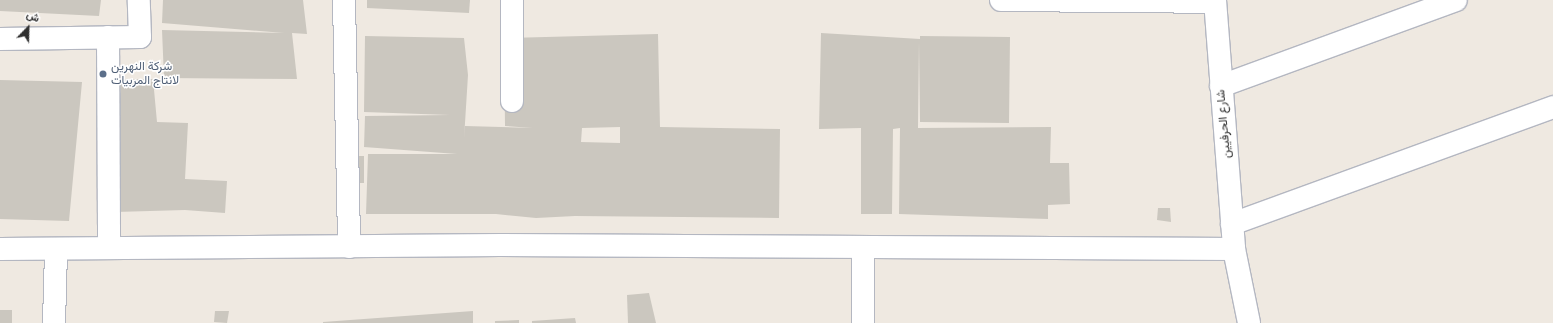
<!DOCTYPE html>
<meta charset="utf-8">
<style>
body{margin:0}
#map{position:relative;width:1553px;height:323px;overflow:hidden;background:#efe9e1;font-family:Figtree,Vazirmatn,sans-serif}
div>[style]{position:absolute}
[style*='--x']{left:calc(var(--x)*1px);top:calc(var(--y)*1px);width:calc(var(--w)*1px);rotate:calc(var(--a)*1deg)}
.building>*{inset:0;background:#cbc7bf;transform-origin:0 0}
.roads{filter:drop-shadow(1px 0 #b4b7c1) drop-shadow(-1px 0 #b4b7c1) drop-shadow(0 1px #b4b7c1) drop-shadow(0 -1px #b4b7c1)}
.street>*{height:22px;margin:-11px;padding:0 11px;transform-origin:11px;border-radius:11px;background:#fff}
.dots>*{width:11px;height:11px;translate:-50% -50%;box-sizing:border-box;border:2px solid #fff;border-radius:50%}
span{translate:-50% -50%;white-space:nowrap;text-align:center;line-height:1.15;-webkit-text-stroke:3px #fff;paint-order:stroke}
.service-label{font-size:12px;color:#4e5e75}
.left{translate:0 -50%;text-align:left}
.street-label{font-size:12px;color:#2e2e2e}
.north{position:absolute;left:8px;top:8px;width:40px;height:40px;-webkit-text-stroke:3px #fff;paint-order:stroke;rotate:23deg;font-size:11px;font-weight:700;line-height:16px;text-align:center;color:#2e2e2e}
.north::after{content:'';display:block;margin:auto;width:14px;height:18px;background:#2e2e2e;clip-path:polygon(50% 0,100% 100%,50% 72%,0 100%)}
</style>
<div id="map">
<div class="building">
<div style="clip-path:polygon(0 0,101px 0,99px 16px,0 11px)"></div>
<div style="clip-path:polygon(163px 0,303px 0,307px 34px,292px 33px,297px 79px,164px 78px,162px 30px,284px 33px,162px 23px)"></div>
<div style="clip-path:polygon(367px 0,470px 0,469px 13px,367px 8px)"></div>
<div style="clip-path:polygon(821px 33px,920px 39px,920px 36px,1010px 37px,1009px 123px,920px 122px,919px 42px,918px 128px,1051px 127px,1050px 163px,1069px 163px,1070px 204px,1048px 205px,1048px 219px,899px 214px,900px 128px,893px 129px,892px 214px,861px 214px,861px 128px,819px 129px)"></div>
<div style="clip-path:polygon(evenodd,658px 34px,660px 127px,780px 129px,779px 218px,575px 216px,536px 218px,496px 214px,366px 214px,368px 154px,457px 154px,364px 147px,365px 116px,450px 115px,364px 112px,365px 36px,464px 38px,468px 75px,464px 139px,465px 126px,533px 128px,505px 126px,504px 38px,658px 34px,620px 127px,620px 143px,581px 142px,582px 128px,620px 127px)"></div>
<div style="clip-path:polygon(121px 79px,153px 79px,157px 122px,188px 123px,185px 179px,227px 181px,225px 213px,185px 210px,115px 212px)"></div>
<div style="clip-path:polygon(0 80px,82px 82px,69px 221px,0 219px)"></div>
<div style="left:347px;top:156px;width:17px;height:27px"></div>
<div style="clip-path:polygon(1158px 208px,1170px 208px,1171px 222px,1157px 220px)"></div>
<div style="clip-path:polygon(649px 293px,656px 323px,628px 323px,627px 295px)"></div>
<div style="left:0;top:310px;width:12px;height:13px"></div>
<div style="clip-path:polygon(215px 311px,229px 311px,227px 323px,214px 322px)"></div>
<div style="clip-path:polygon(473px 311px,473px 323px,323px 323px,323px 322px)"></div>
<div style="clip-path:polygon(575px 318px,576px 323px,532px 323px,532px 321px)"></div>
<div style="clip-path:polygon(519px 320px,519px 323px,495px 323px,495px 321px)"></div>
</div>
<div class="roads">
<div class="street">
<div style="--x:344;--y:0;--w:247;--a:88.8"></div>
<div style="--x:512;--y:0;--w:101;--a:90"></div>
<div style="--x:1001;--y:0;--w:214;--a:0.5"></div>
<div style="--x:1215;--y:0;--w:250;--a:85.6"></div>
<div style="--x:1234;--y:249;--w:76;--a:78.5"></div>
<div style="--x:108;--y:37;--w:210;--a:89.7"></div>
<div style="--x:0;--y:39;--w:140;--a:-0.8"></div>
<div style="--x:140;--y:37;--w:37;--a:-92"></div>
<div style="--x:1221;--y:86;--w:250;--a:-20.1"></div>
<div style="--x:1232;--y:224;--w:342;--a:-20"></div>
<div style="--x:0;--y:249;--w:502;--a:-0.46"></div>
<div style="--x:502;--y:245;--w:732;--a:0.31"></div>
<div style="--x:54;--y:323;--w:73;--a:-88.4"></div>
<div style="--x:863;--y:323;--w:76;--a:-90"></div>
</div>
</div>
<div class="dots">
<div style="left:103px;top:74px;background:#5c6f8a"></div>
</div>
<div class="service-label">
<span class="left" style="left:111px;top:74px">شركة النهرين<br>لانتاج المربيات</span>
</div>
<div class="street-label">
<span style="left:1224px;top:124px;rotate:-95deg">شارع الحرفيين</span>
</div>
<div class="north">ش</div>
</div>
